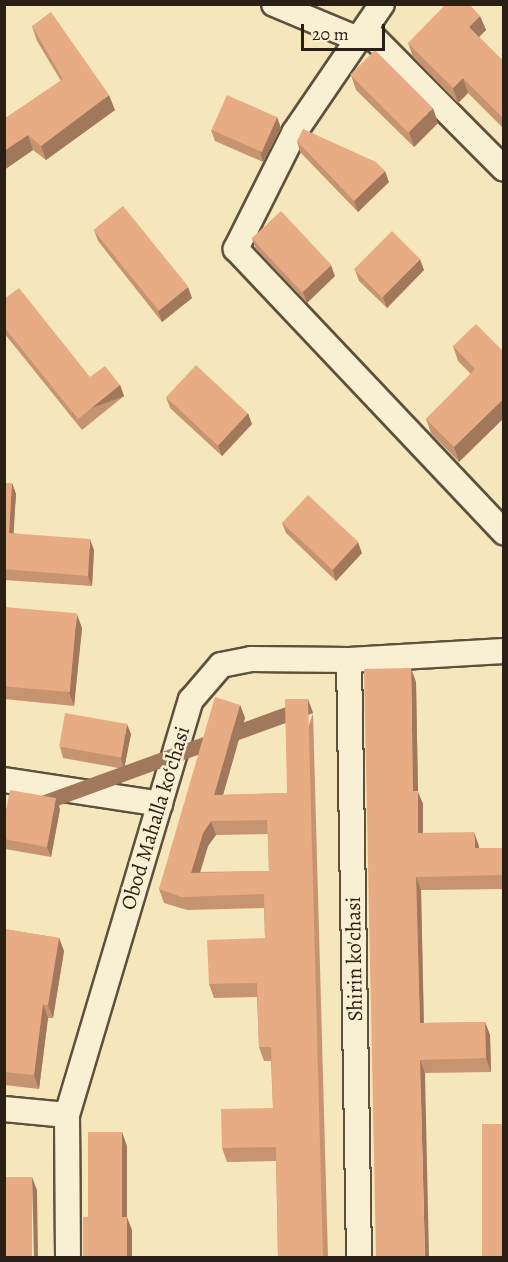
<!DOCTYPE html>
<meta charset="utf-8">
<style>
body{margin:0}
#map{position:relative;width:508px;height:1262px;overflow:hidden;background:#f6e6bb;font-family:Alegreya,serif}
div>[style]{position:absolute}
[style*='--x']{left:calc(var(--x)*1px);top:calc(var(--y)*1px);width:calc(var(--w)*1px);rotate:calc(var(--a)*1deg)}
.roads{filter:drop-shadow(2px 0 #5d513e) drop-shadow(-2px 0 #5d513e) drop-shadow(0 2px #5d513e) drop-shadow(0 -2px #5d513e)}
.street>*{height:24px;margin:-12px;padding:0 12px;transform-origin:12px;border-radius:12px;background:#f9efd3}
.wall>*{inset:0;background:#c79472}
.shaded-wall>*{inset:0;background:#a2785c;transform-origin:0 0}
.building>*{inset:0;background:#e7ac84;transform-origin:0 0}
span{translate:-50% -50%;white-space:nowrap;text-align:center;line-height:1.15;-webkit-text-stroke:5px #f9efd3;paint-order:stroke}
.street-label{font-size:21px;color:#2a1f14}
.frame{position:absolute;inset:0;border:6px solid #2a1f14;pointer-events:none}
.scale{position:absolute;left:301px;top:24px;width:84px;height:27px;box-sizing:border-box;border:3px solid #2a1f14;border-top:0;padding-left:8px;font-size:18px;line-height:21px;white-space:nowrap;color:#2a1f14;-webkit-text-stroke:4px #f9efd3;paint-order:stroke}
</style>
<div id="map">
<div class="roads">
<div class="street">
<div style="--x:274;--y:4;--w:93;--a:22.7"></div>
<div style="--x:382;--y:4;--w:156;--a:124.3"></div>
<div style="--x:294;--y:133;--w:130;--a:116.6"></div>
<div style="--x:236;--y:249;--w:390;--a:46.6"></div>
<div style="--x:367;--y:31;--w:194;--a:45.2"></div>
<div style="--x:349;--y:660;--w:598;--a:89.04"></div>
<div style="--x:4;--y:780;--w:158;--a:8.7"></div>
<div style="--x:4;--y:1109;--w:63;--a:5.4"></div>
<div style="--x:68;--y:1258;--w:143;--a:-90.4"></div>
<div style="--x:67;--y:1115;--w:433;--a:-73.4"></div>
<div style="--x:191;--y:700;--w:46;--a:-49.4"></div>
<div style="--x:221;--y:665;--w:31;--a:-11"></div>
<div style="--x:251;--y:659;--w:98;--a:0.6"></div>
<div style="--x:349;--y:660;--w:155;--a:-3.3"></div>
</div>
</div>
<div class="wall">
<div style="clip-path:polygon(480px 16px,486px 30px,479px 37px,504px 62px,504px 129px,468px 93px,458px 103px,413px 57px,408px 43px)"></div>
<div style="clip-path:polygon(32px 26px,115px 110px,46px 160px,33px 150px,4px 170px,4px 119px,61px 81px,37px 41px)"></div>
<div style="clip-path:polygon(351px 75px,438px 123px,414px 147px,356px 90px)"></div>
<div style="clip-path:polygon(281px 128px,263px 162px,215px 141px,211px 130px)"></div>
<div style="clip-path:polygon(297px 141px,389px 182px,358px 212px,300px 152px)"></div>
<div style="clip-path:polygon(94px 230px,192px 298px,162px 322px,98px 241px)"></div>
<div style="clip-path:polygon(252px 239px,335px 276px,307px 303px,256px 249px)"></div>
<div style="clip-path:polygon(355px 270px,424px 270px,387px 308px,359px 281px)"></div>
<div style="clip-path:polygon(4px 299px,90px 377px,120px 385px,124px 396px,82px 430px,4px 333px)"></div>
<div style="clip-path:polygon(453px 346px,504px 352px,459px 462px,431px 433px,426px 419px,471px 374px,458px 361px)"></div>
<div style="clip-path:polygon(166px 397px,252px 424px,222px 456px,170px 408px)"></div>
<div style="clip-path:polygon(4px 483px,12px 483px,16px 494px,13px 533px,94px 550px,92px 586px,4px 580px)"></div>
<div style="clip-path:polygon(282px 523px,362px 553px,336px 581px,286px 533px)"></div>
<div style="clip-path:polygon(4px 607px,82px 628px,74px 706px,4px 699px)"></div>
<div style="clip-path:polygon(416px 682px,418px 792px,423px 804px,423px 833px,479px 846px,479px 848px,504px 848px,504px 889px,421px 890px,424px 1023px,485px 1022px,490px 1035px,491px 1072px,425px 1073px,376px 1257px)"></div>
<div style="clip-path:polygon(evenodd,240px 705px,245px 718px,223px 795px,287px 793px,313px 713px,328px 1257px,278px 1257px,276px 1161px,227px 1162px,222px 1148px,273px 1108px,271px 1061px,264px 1061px,259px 1047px,257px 997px,214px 998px,209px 984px,265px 938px,264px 908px,187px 910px,164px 903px,159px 889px,240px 705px,268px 834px,269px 871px,200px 872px,208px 846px,216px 835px,268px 834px)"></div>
<div style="clip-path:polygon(131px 734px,124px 769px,63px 758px,60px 747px)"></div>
<div style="clip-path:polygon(60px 809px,51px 857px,5px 849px,4px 821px)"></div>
<div style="clip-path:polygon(4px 929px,59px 938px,64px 951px,53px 1018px,48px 1018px,39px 1089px,4px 1085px)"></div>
</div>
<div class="shaded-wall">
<div style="clip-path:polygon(480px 16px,486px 30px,474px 42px,469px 27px)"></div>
<div style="clip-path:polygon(463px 78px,468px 93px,458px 103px,453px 88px)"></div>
<div style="clip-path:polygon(109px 95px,115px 110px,46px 160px,41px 146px)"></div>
<div style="clip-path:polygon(433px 108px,438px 123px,414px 147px,409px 132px)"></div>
<div style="clip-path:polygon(277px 117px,281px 128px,263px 162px,260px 151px)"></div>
<div style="clip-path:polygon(28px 135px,33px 150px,4px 170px,4px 151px)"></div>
<div style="clip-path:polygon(385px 171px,389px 182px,358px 212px,354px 201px)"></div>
<div style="clip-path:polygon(420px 259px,424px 270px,387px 308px,383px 297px)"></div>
<div style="clip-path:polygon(331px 265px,335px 276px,307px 303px,303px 292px)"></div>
<div style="clip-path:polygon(188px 287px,192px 298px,162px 322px,158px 311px)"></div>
<div style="left:120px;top:385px;width:12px;height:54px;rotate:70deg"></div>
<div style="clip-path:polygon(504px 398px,504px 418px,459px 462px,454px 447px)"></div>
<div style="clip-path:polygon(248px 413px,252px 424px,222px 456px,218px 446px)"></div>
<div style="clip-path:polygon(12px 483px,16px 494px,13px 543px,9px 533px)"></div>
<div style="clip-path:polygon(90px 539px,94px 550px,92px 586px,88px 576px)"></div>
<div style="clip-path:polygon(358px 542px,362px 553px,336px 581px,333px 570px)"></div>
<div style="clip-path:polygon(77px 614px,82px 628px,74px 706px,69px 692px)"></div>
<div style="clip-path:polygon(411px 668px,416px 682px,418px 792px,423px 804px,423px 847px,418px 833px,413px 791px)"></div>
<div style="left:308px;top:699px;width:15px;height:558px;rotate:70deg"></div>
<div style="clip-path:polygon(240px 705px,245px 718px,219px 809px,214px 795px)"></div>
<div style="clip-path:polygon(127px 724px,131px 734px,124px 769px,121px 758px)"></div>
<div style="clip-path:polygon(56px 798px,60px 809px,51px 857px,47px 847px)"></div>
<div style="clip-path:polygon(211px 821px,216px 835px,208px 846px,196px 886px,191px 873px,203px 833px)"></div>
<div style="clip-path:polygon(474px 832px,479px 846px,480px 862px,475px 848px)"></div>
<div style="clip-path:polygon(416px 877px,421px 890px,424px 1037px,420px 1023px)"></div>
<div style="clip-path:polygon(59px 938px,64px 951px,53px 1018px,48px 1005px)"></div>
<div style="clip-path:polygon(43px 1004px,48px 1018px,39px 1089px,34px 1075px)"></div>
<div style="clip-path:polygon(485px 1022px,490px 1035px,491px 1072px,486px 1058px)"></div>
<div style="clip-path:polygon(420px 1060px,425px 1073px,429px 1257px,425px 1257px)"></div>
<div style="clip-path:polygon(122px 1132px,127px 1146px,127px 1217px,132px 1230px,132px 1257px,127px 1257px,122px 1217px)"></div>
<div style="clip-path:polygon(32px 1177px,37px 1190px,38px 1257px,34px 1257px)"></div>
</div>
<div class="building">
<div style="clip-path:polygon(446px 4px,469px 4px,480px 16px,469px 27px,504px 62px,504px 119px,463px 78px,453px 88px,408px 43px)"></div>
<div style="clip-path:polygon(51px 12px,109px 95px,41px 146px,28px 135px,4px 151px,4px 119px,63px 79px,32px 26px)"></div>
<div style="left:375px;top:50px;width:82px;height:35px;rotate:45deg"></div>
<div style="left:227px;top:95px;width:55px;height:38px;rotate:24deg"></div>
<div style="clip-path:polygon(303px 129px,376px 162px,385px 171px,354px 201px,297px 141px)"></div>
<div style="left:123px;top:206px;width:104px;height:38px;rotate:51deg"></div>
<div style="left:281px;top:211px;width:74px;height:40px;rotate:47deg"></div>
<div style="left:392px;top:231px;width:40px;height:54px;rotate:45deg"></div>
<div style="clip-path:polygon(19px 288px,90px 377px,105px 366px,120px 385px,78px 419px,4px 327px,4px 299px)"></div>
<div style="clip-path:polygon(476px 324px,504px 352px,504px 398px,454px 447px,426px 419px,475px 369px,453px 346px)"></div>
<div style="left:196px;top:365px;width:71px;height:44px;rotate:43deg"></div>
<div style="clip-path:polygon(4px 483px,12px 483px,9px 533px,90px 539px,88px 576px,4px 569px)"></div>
<div style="left:308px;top:495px;width:69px;height:38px;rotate:43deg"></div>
<div style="left:4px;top:607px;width:73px;height:79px;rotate:5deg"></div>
<div style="clip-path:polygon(411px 668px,413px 791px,418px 791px,418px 833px,474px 832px,475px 848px,504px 848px,504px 875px,416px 877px,420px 1023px,485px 1022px,486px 1058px,420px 1060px,425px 1257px,376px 1257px,364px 669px)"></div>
<div style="clip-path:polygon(evenodd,215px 697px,240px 705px,214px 795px,287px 793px,285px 699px,308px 699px,323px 1257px,278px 1257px,276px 1147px,222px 1148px,221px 1109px,273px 1108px,271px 1047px,259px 1047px,257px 983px,209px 984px,207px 940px,265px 938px,264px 894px,182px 897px,159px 889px,215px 697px,267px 820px,269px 871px,191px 873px,203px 833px,211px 821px,267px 820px)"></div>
<div style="left:65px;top:713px;width:63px;height:34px;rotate:10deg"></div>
<div style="clip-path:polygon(10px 790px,56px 798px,47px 847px,4px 839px,4px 821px)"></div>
<div style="clip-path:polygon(4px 929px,59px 938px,48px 1005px,43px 1004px,34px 1075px,4px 1072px)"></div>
<div style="left:482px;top:1124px;width:22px;height:133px"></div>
<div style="clip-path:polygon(88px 1132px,122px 1132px,122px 1217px,127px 1217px,127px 1257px,83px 1257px,83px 1217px,88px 1217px)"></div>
<div style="left:5px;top:1177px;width:27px;height:80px"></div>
</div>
<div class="street-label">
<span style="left:155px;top:818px;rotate:-73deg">Obod Mahalla ko‘chasi</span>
<span style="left:354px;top:959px;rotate:-91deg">Shirin ko'chasi</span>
</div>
<div class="frame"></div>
<div class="scale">20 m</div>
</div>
